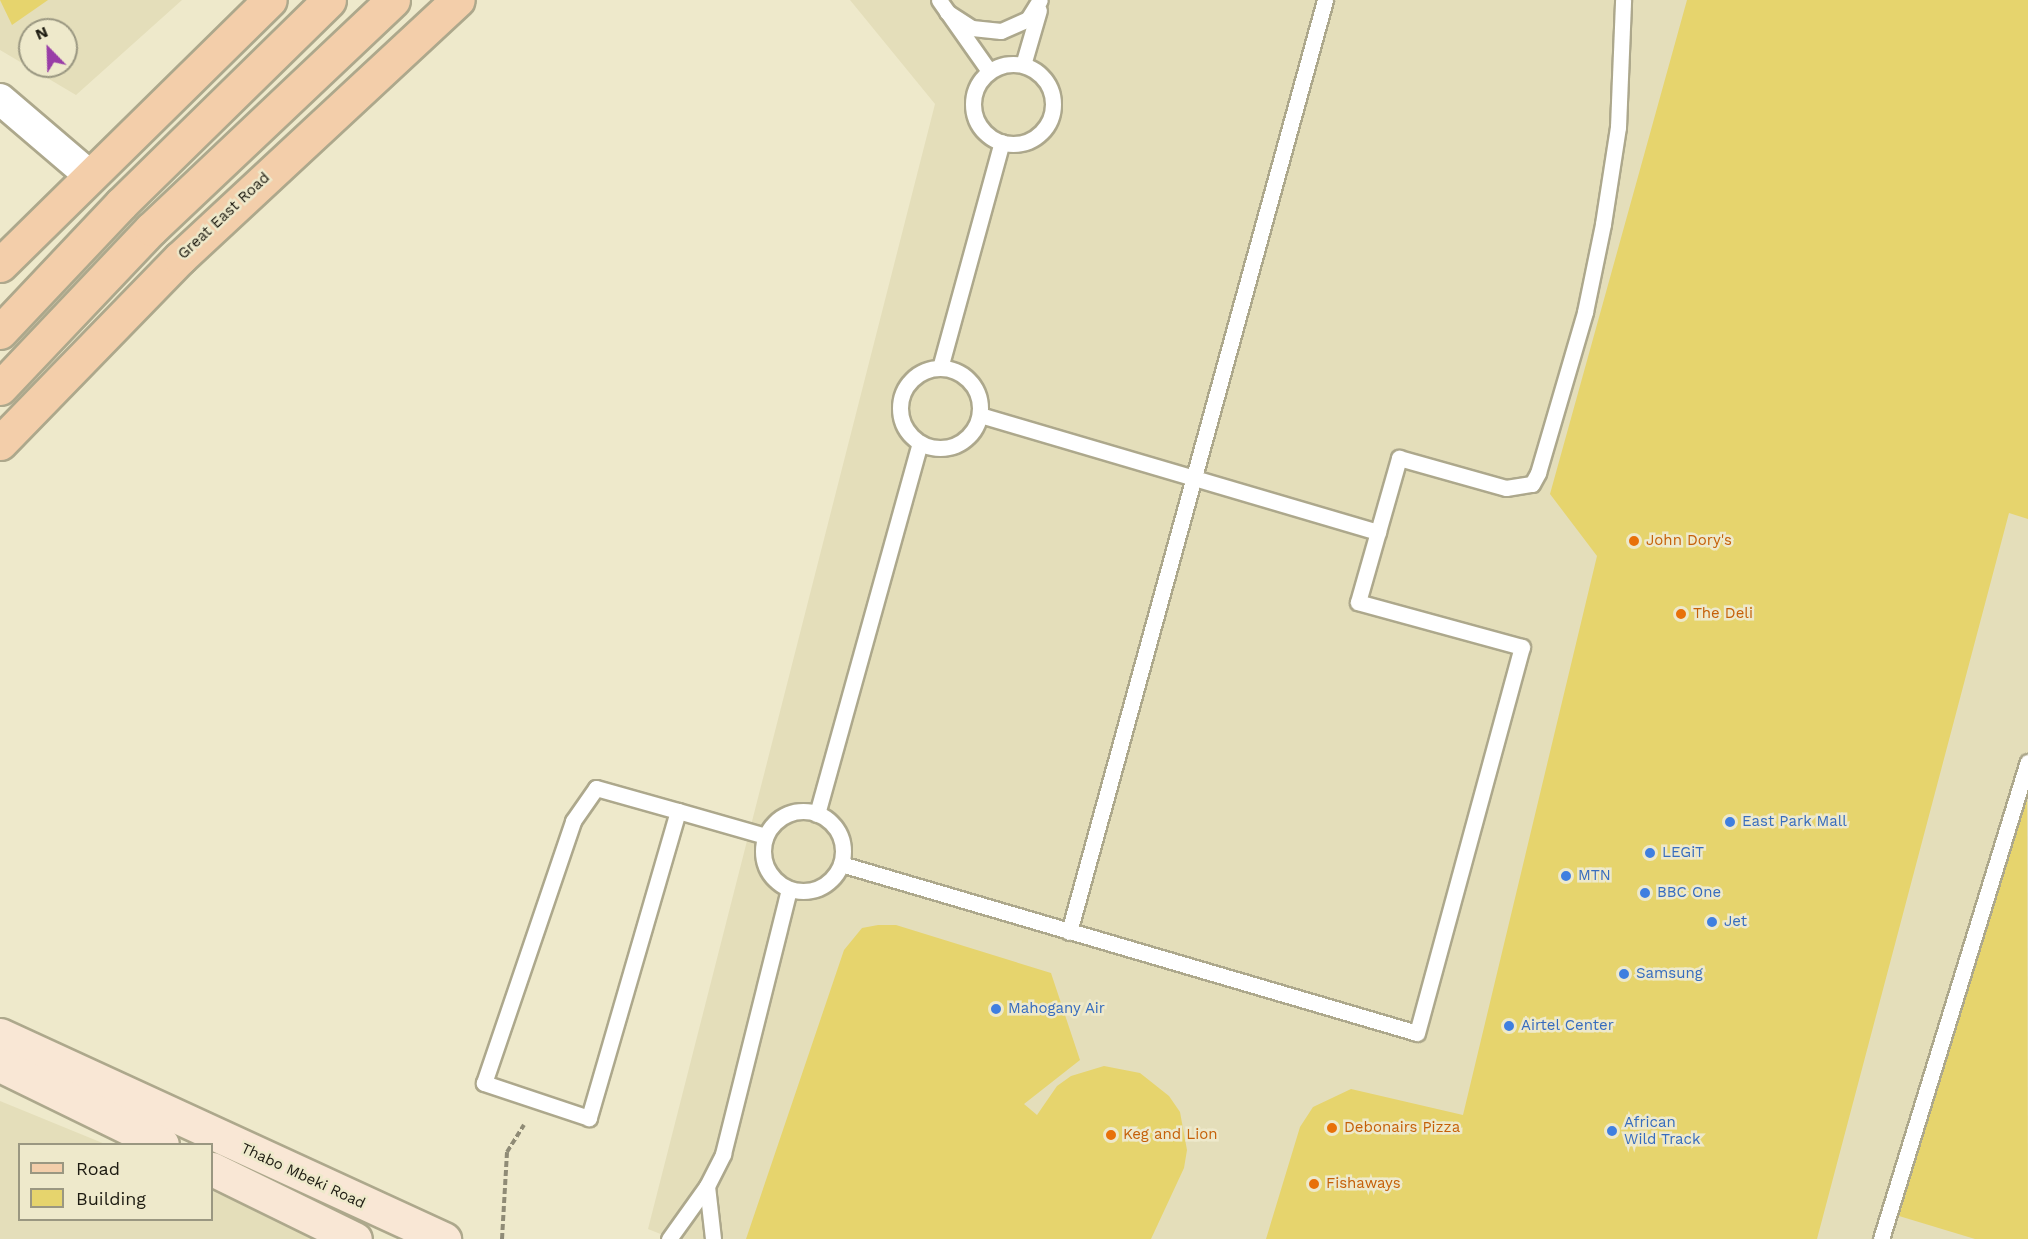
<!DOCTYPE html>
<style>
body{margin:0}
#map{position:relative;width:2028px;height:1239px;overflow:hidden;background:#eee9cb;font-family:"Work Sans",sans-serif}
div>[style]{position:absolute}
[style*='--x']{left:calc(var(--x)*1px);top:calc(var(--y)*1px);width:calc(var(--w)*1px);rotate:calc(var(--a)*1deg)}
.built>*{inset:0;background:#e4deba}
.building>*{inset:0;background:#e6d46d}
.path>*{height:4px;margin-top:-2px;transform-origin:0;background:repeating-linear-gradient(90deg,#8f8b76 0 6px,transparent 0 9px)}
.roads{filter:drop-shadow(2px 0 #ada88c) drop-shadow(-2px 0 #ada88c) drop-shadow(0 2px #ada88c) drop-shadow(0 -2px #ada88c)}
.lane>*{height:15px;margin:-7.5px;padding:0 7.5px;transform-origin:7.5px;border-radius:7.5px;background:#fff}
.lane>.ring{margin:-7.5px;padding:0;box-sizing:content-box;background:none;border:15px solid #fff;border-radius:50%}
.street>*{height:30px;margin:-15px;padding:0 15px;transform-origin:15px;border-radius:15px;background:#fff}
.secondary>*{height:33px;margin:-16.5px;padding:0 16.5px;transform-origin:16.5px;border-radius:16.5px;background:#f9e7d5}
.primary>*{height:33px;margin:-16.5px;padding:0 16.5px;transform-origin:16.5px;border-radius:16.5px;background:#f3ceaa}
.dots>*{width:16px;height:16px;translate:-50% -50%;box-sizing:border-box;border:3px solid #eee9cb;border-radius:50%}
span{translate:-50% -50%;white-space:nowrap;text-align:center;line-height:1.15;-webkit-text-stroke:5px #eee9cb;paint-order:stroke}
.street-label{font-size:15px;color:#1d1b11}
.food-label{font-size:15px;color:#c56008}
.left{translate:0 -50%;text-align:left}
.shop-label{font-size:15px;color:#366cbe}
.legend{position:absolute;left:18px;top:1143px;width:195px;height:78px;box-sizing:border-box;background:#eee9cb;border:2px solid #9a9781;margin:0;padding:8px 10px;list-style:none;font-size:18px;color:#1d1b11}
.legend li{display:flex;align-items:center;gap:12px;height:30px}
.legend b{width:30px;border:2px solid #9a9781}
.north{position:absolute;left:18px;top:18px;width:60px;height:60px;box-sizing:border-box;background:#eee9cb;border:2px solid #9a9781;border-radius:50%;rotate:337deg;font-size:16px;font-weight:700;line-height:24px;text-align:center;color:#1d1b11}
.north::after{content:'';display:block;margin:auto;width:21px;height:27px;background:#993da7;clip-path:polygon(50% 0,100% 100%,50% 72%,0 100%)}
</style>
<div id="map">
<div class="built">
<div style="clip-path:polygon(evenodd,0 0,182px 0,76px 95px,0 50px,0 0,30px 30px,66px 30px,66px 66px,30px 66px,30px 30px)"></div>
<div style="clip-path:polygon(850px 0,2028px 0,2028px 1239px,673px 1239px,648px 1229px,935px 104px)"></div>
<div style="clip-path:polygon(0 1101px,105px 1144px,20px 1144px,20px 1220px,212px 1220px,212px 1191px,320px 1239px,0 1239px)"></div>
</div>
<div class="building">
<div style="clip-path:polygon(0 0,48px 0,12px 25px)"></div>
<div style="clip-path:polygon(1687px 0,2028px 0,2028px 519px,2009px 513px,1817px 1239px,1266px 1239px,1300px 1127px,1313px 1107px,1351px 1089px,1463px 1115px,1597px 556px,1550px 494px)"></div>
<div style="clip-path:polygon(2027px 794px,2028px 1239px,1975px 1239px,1899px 1216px)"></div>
<div style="clip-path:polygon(878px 925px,896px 925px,1051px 973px,1080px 1060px,1024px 1104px,1037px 1115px,1057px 1086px,1071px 1076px,1104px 1066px,1140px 1073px,1169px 1096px,1180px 1112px,1187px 1150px,1184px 1168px,1151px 1239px,746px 1239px,844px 950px,862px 928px)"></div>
</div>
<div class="path">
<div style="--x:502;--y:1239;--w:87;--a:-86.7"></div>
<div style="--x:507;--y:1152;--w:32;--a:-58"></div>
</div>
<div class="roads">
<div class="lane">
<div style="--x:939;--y:0;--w:87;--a:54.8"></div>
<div style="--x:947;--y:12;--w:30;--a:33"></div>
<div style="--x:972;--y:28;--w:29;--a:6"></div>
<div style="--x:1001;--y:31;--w:30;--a:-24"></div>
<div style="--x:1028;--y:19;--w:22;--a:-58"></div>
<div class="ring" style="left:973px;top:64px;width:65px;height:65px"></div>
<div style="--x:1023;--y:65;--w:57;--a:-73.8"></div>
<div class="ring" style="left:900px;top:368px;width:65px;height:65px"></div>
<div style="--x:940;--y:368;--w:234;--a:-74.7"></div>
<div style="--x:980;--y:415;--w:415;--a:16.4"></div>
<div style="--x:678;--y:811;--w:320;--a:106.2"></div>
<div style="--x:589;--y:1118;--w:111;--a:-161.6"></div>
<div style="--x:484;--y:1083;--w:277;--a:-71.2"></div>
<div style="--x:573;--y:821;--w:40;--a:-55.1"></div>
<div style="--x:596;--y:788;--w:85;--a:15.7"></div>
<div style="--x:678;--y:811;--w:91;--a:15.9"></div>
<div class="ring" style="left:763px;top:811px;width:65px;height:65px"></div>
<div style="--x:817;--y:814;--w:385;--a:-74.5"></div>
<div style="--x:841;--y:864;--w:600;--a:16.35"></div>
<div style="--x:1417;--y:1033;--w:400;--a:-74.8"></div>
<div style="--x:1522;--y:647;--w:170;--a:-164.7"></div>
<div style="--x:1358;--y:602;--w:150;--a:-74.1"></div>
<div style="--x:1399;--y:458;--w:111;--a:15.7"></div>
<div style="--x:1506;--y:488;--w:26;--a:-9"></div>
<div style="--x:1532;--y:484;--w:13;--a:-61"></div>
<div style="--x:1538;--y:473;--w:168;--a:-73.7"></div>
<div style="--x:1585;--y:312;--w:90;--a:-78.4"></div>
<div style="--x:1603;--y:224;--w:98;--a:-81.2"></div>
<div style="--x:1618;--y:127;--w:127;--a:-87.7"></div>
<div style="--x:1069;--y:932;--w:967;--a:-74.64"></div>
<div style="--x:707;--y:1186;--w:53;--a:83.5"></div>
<div style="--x:669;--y:1239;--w:65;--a:-54.4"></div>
<div style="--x:707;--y:1186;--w:36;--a:-63"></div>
<div style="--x:723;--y:1154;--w:273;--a:-76"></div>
<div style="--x:1881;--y:1239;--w:499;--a:-72.9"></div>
</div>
<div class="street">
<div style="--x:0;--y:99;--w:117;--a:40.5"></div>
</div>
<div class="secondary">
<div style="--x:0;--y:1035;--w:489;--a:24.7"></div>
<div style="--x:0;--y:1065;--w:180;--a:26"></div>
<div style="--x:212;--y:1169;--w:159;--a:26.1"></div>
</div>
<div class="primary">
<div style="--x:0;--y:265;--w:378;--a:-44.5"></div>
<div style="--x:0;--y:332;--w:176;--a:-46.6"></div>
<div style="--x:121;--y:204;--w:291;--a:-44.4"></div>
<div style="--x:0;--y:388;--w:219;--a:-46.5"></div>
<div style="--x:151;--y:229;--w:333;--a:-43.4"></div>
<div style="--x:0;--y:443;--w:258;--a:-45.8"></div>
<div style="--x:180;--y:258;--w:379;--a:-42.9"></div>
</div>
</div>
<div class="dots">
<div style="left:1634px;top:541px;background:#e8710a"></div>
<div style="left:1681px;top:614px;background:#e8710a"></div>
<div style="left:1730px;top:822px;background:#3f7fe0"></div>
<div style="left:1650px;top:853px;background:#3f7fe0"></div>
<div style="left:1566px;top:876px;background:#3f7fe0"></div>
<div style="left:1645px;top:893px;background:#3f7fe0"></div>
<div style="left:1712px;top:922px;background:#3f7fe0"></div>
<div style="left:1624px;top:974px;background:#3f7fe0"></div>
<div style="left:996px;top:1009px;background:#3f7fe0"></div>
<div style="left:1509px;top:1026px;background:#3f7fe0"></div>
<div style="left:1332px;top:1128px;background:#e8710a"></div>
<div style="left:1612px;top:1131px;background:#3f7fe0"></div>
<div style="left:1111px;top:1135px;background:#e8710a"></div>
<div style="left:1314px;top:1184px;background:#e8710a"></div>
</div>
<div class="street-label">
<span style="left:224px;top:216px;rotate:-43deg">Great East Road</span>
<span style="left:303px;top:1176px;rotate:25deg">Thabo Mbeki Road</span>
</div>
<div class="food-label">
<span class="left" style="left:1646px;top:541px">John Dory's</span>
<span class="left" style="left:1693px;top:614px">The Deli</span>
<span class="left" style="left:1344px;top:1128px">Debonairs Pizza</span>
<span class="left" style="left:1123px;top:1135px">Keg and Lion</span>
<span class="left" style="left:1326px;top:1184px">Fishaways</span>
</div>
<div class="shop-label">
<span class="left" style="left:1742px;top:822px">East Park Mall</span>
<span class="left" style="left:1662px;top:853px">LEGiT</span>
<span class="left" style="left:1578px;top:876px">MTN</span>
<span class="left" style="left:1657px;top:893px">BBC One</span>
<span class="left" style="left:1724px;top:922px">Jet</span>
<span class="left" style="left:1636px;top:974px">Samsung</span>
<span class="left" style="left:1008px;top:1009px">Mahogany Air</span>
<span class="left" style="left:1521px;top:1026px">Airtel Center</span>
<span class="left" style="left:1624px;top:1131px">African<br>Wild Track</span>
</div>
<ul class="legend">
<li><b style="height:8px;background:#f3ceaa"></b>Road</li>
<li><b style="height:16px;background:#e6d46d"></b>Building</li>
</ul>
<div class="north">N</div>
</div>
